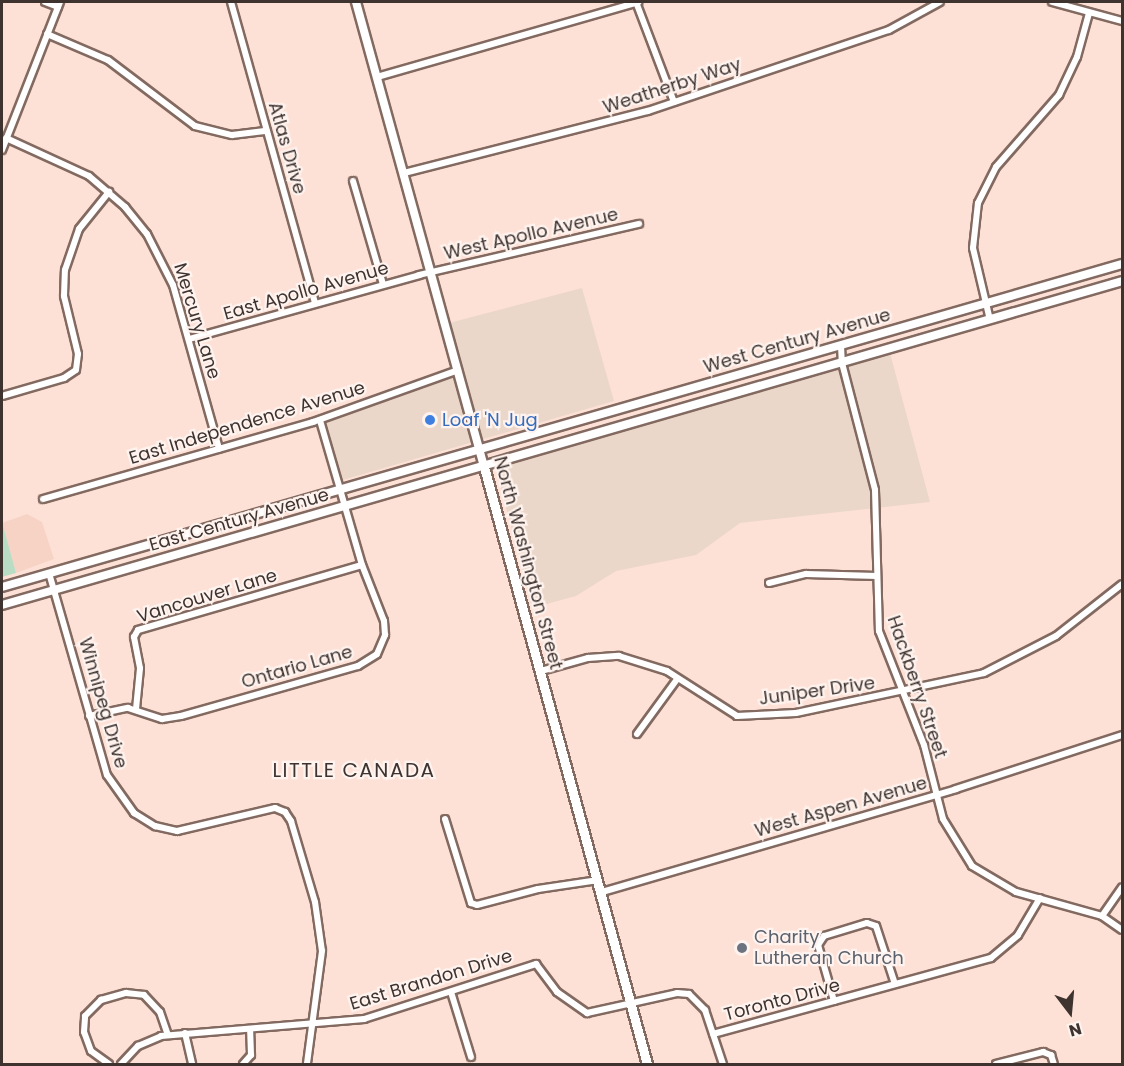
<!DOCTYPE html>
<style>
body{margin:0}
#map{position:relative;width:1124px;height:1066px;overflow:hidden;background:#fee1d6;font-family:Poppins,sans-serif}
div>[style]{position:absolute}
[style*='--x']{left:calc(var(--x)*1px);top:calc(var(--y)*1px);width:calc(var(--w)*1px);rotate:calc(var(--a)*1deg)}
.commercial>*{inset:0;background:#ebd7c9}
.built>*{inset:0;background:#f6d3c5}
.green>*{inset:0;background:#b9dcc5}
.roads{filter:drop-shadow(2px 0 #836a61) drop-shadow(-2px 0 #836a61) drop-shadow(0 2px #836a61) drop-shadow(0 -2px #836a61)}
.street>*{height:6px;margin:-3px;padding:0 3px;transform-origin:3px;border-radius:3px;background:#fff}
.secondary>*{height:8px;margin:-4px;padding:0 4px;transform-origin:4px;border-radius:4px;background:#fff}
.primary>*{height:9px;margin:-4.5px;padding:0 4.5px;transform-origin:4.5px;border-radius:4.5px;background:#fff}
.dots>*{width:16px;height:16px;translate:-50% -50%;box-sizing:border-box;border:3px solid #fef3ee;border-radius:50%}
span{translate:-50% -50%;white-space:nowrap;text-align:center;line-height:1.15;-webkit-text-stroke:4.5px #fef3ee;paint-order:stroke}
.street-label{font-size:18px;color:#3e332f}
.shop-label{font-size:18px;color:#366cbe}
.left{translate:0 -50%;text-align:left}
.worship-label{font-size:18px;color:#5b616d}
.neighbourhood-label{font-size:20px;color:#3e332f;letter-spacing:1.5px}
.frame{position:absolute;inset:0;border:3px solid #3e332f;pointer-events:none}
.north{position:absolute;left:1040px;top:982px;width:60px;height:60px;-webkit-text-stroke:4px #fef3ee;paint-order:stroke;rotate:164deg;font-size:16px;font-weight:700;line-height:24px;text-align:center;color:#3e332f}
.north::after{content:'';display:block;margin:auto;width:21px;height:27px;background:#3e332f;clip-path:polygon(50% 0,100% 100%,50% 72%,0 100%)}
</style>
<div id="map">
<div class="commercial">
<div style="clip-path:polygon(582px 288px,614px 401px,336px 482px,319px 423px,462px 369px,449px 323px)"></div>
<div style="clip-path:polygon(890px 353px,930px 502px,740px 523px,696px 555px,616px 571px,576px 596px,532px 608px,496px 469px)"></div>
</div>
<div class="built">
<div style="clip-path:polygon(27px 514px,42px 522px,54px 559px,16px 573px,2px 523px)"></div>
</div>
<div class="green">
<div style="clip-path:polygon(2px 522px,16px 573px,2px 577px)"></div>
</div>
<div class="roads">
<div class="street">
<div style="--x:45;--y:2;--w:14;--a:21"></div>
<div style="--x:231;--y:2;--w:313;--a:74.4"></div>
<div style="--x:636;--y:2;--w:107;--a:69.2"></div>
<div style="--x:1052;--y:2;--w:73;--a:15.2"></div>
<div style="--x:47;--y:34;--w:66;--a:23.1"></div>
<div style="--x:108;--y:60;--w:109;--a:37.2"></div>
<div style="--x:195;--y:126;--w:38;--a:14"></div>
<div style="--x:232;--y:135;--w:35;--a:-7"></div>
<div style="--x:377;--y:77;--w:272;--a:-16"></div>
<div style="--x:6;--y:138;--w:91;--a:24.6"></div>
<div style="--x:89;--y:176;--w:48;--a:40.7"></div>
<div style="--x:125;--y:207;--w:35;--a:51"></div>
<div style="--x:147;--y:234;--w:57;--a:63"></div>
<div style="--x:173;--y:285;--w:170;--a:74.3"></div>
<div style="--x:2;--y:150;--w:159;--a:-68.6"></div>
<div style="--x:404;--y:173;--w:252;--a:-14.3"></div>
<div style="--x:648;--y:111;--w:254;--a:-18.6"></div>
<div style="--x:889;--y:30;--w:58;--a:-28.8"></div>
<div style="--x:353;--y:181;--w:107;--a:73.8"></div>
<div style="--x:990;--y:320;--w:74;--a:-103.3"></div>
<div style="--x:973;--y:248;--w:45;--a:-83.7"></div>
<div style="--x:978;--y:203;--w:40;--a:-63.4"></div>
<div style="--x:996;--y:167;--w:96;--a:-48.8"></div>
<div style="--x:1059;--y:95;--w:42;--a:-64.7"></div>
<div style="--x:1077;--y:57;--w:46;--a:-74.7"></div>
<div style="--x:189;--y:339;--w:239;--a:-15.5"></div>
<div style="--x:419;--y:275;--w:226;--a:-13.1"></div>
<div style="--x:841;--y:346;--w:17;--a:87"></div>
<div style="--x:842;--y:363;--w:131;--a:75.4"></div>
<div style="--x:875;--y:490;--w:141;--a:88.4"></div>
<div style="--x:879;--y:631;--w:123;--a:68.5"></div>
<div style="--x:924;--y:745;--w:76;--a:75.6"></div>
<div style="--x:943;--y:819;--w:55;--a:58.3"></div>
<div style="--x:972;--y:866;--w:51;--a:30.6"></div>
<div style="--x:1016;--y:892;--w:89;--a:15.6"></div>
<div style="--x:1102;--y:916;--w:24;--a:35"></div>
<div style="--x:2;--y:396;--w:65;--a:-16.2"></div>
<div style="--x:64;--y:378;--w:14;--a:-34"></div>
<div style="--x:76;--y:370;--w:16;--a:-83"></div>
<div style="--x:78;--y:354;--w:60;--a:-103.6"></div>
<div style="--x:64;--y:296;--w:26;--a:-88"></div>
<div style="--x:65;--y:270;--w:43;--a:-71.1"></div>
<div style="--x:79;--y:229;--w:48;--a:-51"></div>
<div style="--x:43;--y:499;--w:281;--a:-15.9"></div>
<div style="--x:313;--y:422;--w:154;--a:-19.7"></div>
<div style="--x:49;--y:573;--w:210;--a:74"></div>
<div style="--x:107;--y:775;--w:47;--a:54.6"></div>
<div style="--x:134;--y:813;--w:25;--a:32"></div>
<div style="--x:155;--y:826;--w:23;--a:13"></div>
<div style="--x:177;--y:831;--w:101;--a:-13.2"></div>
<div style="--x:275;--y:808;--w:11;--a:22"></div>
<div style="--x:285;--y:812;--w:11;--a:56"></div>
<div style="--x:291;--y:821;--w:84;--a:73.5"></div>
<div style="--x:315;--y:902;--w:49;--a:81.9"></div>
<div style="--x:322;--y:951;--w:114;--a:97.6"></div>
<div style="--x:769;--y:583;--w:38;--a:-14"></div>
<div style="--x:806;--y:574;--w:71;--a:1.6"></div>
<div style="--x:541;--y:671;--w:49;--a:-15.5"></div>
<div style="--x:588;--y:658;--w:31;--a:-4"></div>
<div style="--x:619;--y:656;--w:50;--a:17.4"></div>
<div style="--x:667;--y:671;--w:83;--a:32.7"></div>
<div style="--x:737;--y:716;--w:59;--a:-2.9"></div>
<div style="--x:796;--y:713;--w:192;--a:-12"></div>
<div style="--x:984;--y:673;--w:81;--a:-27.2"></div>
<div style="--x:1056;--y:636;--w:84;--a:-38.2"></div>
<div style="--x:136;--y:709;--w:41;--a:-84.4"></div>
<div style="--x:140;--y:668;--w:32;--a:-101"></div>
<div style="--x:134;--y:637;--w:8;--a:-60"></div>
<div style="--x:138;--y:630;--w:233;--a:-16.2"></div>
<div style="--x:89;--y:716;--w:40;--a:-12"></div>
<div style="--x:128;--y:708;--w:36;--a:18"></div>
<div style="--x:162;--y:719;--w:19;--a:-9"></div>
<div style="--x:181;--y:716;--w:184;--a:-15.8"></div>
<div style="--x:358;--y:666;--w:22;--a:-32"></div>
<div style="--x:377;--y:654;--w:21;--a:-67"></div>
<div style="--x:385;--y:635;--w:14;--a:-94"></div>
<div style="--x:384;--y:621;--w:60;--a:-111.4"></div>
<div style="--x:362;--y:565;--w:151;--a:-106.2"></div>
<div style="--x:637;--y:734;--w:69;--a:-53.8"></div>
<div style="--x:445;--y:819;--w:88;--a:72.8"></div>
<div style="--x:471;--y:903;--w:6;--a:18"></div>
<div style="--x:477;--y:905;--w:63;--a:-14.7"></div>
<div style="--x:538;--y:889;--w:61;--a:-8.5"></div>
<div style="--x:602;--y:892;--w:369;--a:-16.2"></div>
<div style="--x:956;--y:789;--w:175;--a:-18"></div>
<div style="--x:1102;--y:916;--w:35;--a:-55"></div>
<div style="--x:451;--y:992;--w:68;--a:72.9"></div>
<div style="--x:834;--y:1001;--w:58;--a:-105.9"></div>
<div style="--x:818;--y:945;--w:11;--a:-56"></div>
<div style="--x:824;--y:936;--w:45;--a:-16.8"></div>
<div style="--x:867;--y:923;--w:9;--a:18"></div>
<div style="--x:876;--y:926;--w:61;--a:71.9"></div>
<div style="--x:185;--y:1033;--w:32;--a:77"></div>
<div style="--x:713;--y:1034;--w:288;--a:-15.3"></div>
<div style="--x:991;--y:958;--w:35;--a:-40"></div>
<div style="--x:1018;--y:935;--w:43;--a:-59.3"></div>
<div style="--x:109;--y:1064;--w:22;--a:-144"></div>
<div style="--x:91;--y:1051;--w:20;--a:-110"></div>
<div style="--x:84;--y:1032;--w:16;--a:-86"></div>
<div style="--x:85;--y:1016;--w:23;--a:-45"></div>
<div style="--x:101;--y:1000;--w:26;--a:-16"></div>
<div style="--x:126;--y:993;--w:18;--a:6"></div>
<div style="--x:144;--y:995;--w:23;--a:47"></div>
<div style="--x:160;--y:1012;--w:24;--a:71"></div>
<div style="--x:121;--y:1064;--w:25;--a:-47"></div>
<div style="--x:138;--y:1046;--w:25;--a:-23"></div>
<div style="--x:161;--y:1036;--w:204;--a:-4.8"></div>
<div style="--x:364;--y:1019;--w:181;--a:-17.7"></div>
<div style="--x:536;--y:964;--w:35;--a:53"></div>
<div style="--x:557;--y:992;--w:37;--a:35"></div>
<div style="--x:587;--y:1013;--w:92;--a:-12.5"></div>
<div style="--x:677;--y:993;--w:12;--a:5"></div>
<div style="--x:689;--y:994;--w:23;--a:45"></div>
<div style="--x:705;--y:1010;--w:57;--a:71.6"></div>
<div style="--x:243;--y:1064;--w:12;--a:-48"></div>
<div style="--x:251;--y:1055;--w:26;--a:-92"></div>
<div style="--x:996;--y:1064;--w:49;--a:-14.3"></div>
<div style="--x:1043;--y:1052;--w:9;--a:21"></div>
<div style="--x:1051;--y:1055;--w:9;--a:72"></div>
</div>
<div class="secondary">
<div style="--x:356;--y:2;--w:482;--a:74.6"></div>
<div style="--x:2;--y:587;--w:1166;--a:-16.09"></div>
<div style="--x:2;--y:605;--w:1166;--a:-16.13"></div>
</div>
<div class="primary">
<div style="--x:484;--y:467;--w:619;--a:74.73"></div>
</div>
</div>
<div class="dots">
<div style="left:430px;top:420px;background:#3f7fe0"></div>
<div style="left:742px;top:948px;background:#6b7280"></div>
</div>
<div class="street-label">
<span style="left:672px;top:86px;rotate:-18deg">Weatherby Way</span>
<span style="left:287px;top:148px;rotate:74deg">Atlas Drive</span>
<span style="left:531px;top:234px;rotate:-13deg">West Apollo Avenue</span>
<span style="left:306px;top:291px;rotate:-16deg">East Apollo Avenue</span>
<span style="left:197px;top:321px;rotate:73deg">Mercury Lane</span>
<span style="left:797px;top:341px;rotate:-16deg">West Century Avenue</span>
<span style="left:247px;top:423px;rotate:-17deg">East Independence Avenue</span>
<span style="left:239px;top:520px;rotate:-16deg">East Century Avenue</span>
<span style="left:528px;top:563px;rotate:75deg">North Washington Street</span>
<span style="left:207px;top:596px;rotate:-17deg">Vancouver Lane</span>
<span style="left:297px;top:667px;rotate:-16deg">Ontario Lane</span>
<span style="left:917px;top:687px;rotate:71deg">Hackberry Street</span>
<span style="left:817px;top:691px;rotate:-8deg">Juniper Drive</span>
<span style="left:103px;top:703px;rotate:74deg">Winnipeg Drive</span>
<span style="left:841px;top:807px;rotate:-16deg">West Aspen Avenue</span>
<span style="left:431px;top:980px;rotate:-17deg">East Brandon Drive</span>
<span style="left:782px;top:1000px;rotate:-15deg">Toronto Drive</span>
</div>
<div class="shop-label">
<span class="left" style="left:442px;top:420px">Loaf 'N Jug</span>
</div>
<div class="worship-label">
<span class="left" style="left:754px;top:948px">Charity<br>Lutheran Church</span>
</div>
<div class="neighbourhood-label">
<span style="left:354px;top:770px">LITTLE CANADA</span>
</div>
<div class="frame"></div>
<div class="north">N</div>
</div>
